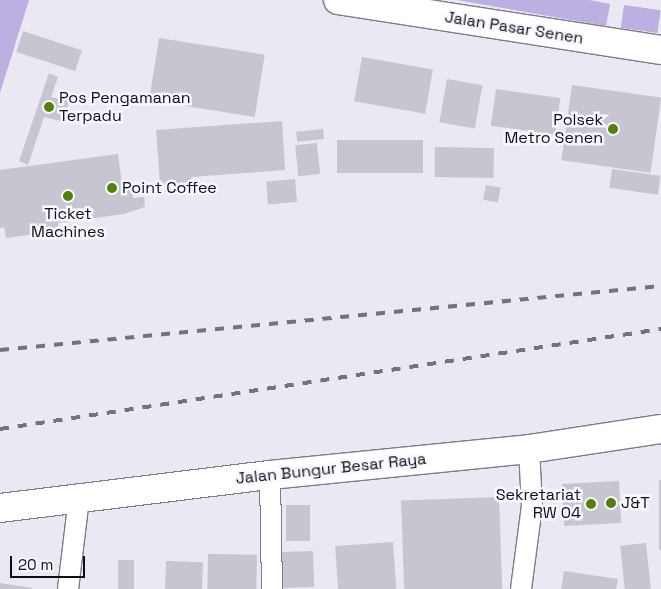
<!DOCTYPE html>
<style>
body{margin:0}
#map{position:relative;width:661px;height:589px;overflow:hidden;background:#ebe8f3;font-family:"Space Grotesk",sans-serif}
div>[style]{position:absolute}
[style*='--x']{left:calc(var(--x)*1px);top:calc(var(--y)*1px);width:calc(var(--w)*1px);rotate:calc(var(--a)*1deg)}
.green>*{inset:0;background:#bdafe1;transform-origin:0 0}
.building>*{inset:0;background:#c7c5cf;transform-origin:0 0}
.roads{filter:drop-shadow(1px 0 #7e7b85) drop-shadow(-1px 0 #7e7b85) drop-shadow(0 1px #7e7b85) drop-shadow(0 -1px #7e7b85)}
.street>*{height:20px;margin:-10px;padding:0 10px;transform-origin:10px;border-radius:10px;background:#fff}
.secondary>*{height:28px;margin:-14px;padding:0 14px;transform-origin:14px;border-radius:14px;background:#fff}
.rail>*{height:4px;margin-top:-2px;transform-origin:0;background:repeating-linear-gradient(90deg,#75737a 0 9px,transparent 0 18px)}
.dots>*{width:14px;height:14px;translate:-50% -50%;box-sizing:border-box;border:2px solid #f8f6ff;border-radius:50%}
span{translate:-50% -50%;white-space:nowrap;text-align:center;line-height:1.15;-webkit-text-stroke:5px #f8f6ff;paint-order:stroke}
.street-label{font-size:16px;color:#0f0e11}
.poi-label{font-size:16px;color:#0f0e11}
.left{translate:0 -50%;text-align:left}
.right{translate:-100% -50%;text-align:right}
.scale{position:absolute;left:10px;top:556px;width:75px;height:22px;box-sizing:border-box;border:2px solid #0f0e11;border-top:0;padding-left:6px;font-size:15px;line-height:18px;white-space:nowrap;color:#0f0e11;-webkit-text-stroke:4px #f8f6ff;paint-order:stroke}
</style>
<div id="map">
<div class="green">
<div style="clip-path:polygon(0 0,29px 0,0 93px)"></div>
<div style="clip-path:polygon(457px 0,590px 0,610px 4px,606px 26px)"></div>
<div style="left:624px;top:5px;width:37px;height:23px;rotate:8deg"></div>
</div>
<div class="building">
<div style="left:23px;top:31px;width:62px;height:22px;rotate:18deg"></div>
<div style="left:159px;top:38px;width:107px;height:63px;rotate:9deg"></div>
<div style="left:362px;top:57px;width:72px;height:45px;rotate:10deg"></div>
<div style="clip-path:polygon(49px 73px,58px 77px,51px 97px,69px 101px,64px 122px,44px 117px,28px 165px,19px 161px)"></div>
<div style="left:447px;top:79px;width:36px;height:44px;rotate:10deg"></div>
<div style="left:572px;top:85px;width:90px;height:76px;rotate:8deg"></div>
<div style="left:496px;top:89px;width:65px;height:37px;rotate:8deg"></div>
<div style="clip-path:polygon(282px 121px,285px 170px,191px 177px,191px 183px,160px 185px,156px 130px)"></div>
<div style="left:323px;top:129px;width:10px;height:27px;rotate:84deg"></div>
<div style="left:337px;top:140px;width:86px;height:33px"></div>
<div style="left:317px;top:143px;width:31px;height:22px;rotate:84deg"></div>
<div style="left:435px;top:147px;width:59px;height:30px;rotate:1deg"></div>
<div style="clip-path:polygon(118px 154px,123px 191px,132px 190px,133px 198px,144px 197px,145px 207px,124px 214px,58px 223px,59px 231px,6px 238px,4px 227px,0 228px,0 170px)"></div>
<div style="left:612px;top:169px;width:49px;height:19px;rotate:8deg"></div>
<div style="left:295px;top:179px;width:23px;height:29px;rotate:85deg"></div>
<div style="left:486px;top:185px;width:15px;height:15px;rotate:11deg"></div>
<div style="left:659px;top:480px;width:2px;height:70px"></div>
<div style="left:619px;top:481px;width:42px;height:57px;rotate:87deg"></div>
<div style="left:499px;top:497px;width:92px;height:98px;rotate:88deg"></div>
<div style="left:286px;top:505px;width:24px;height:36px"></div>
<div style="left:393px;top:542px;width:47px;height:58px;rotate:86deg"></div>
<div style="left:646px;top:543px;width:46px;height:26px;rotate:84deg"></div>
<div style="left:313px;top:551px;width:36px;height:32px;rotate:88deg"></div>
<div style="left:208px;top:554px;width:49px;height:35px;rotate:1deg"></div>
<div style="left:118px;top:560px;width:16px;height:29px"></div>
<div style="left:166px;top:561px;width:37px;height:28px;rotate:2deg"></div>
<div style="clip-path:polygon(564px 571px,618px 579px,616px 589px,561px 589px)"></div>
<div style="clip-path:polygon(0 583px,32px 588px,32px 589px,0 589px)"></div>
</div>
<div class="roads">
<div class="street">
<div style="--x:270;--y:475;--w:114;--a:89"></div>
<div style="--x:68;--y:589;--w:92;--a:-83.1"></div>
<div style="--x:521;--y:589;--w:84;--a:-82.5"></div>
<div style="--x:532;--y:506;--w:57;--a:-93"></div>
</div>
<div class="secondary">
<div style="--x:338;--y:0;--w:327;--a:8.8"></div>
<div style="--x:0;--y:508;--w:272;--a:-7"></div>
<div style="--x:270;--y:475;--w:260;--a:-5.7"></div>
<div style="--x:529;--y:449;--w:134;--a:-8.6"></div>
</div>
</div>
<div class="rail">
<div style="--x:0;--y:350;--w:664;--a:-5.53"></div>
<div style="--x:0;--y:429;--w:669;--a:-8.6"></div>
</div>
<div class="dots">
<div style="left:49px;top:107px;background:#53800a"></div>
<div style="left:613px;top:129px;background:#53800a"></div>
<div style="left:112px;top:188px;background:#53800a"></div>
<div style="left:68px;top:196px;background:#53800a"></div>
<div style="left:611px;top:503px;background:#53800a"></div>
<div style="left:591px;top:504px;background:#53800a"></div>
</div>
<div class="street-label">
<span style="left:514px;top:28px;rotate:9deg">Jalan Pasar Senen</span>
<span style="left:331px;top:469px;rotate:-6deg">Jalan Bungur Besar Raya</span>
</div>
<div class="poi-label">
<span class="left" style="left:59px;top:107px">Pos Pengamanan<br>Terpadu</span>
<span class="right" style="left:603px;top:129px">Polsek<br>Metro Senen</span>
<span class="left" style="left:122px;top:188px">Point Coffee</span>
<span style="left:68px;top:223px">Ticket<br>Machines</span>
<span class="right" style="left:581px;top:504px">Sekretariat<br>RW 04</span>
<span class="left" style="left:621px;top:503px">J&amp;T</span>
</div>
<div class="scale">20 m</div>
</div>
